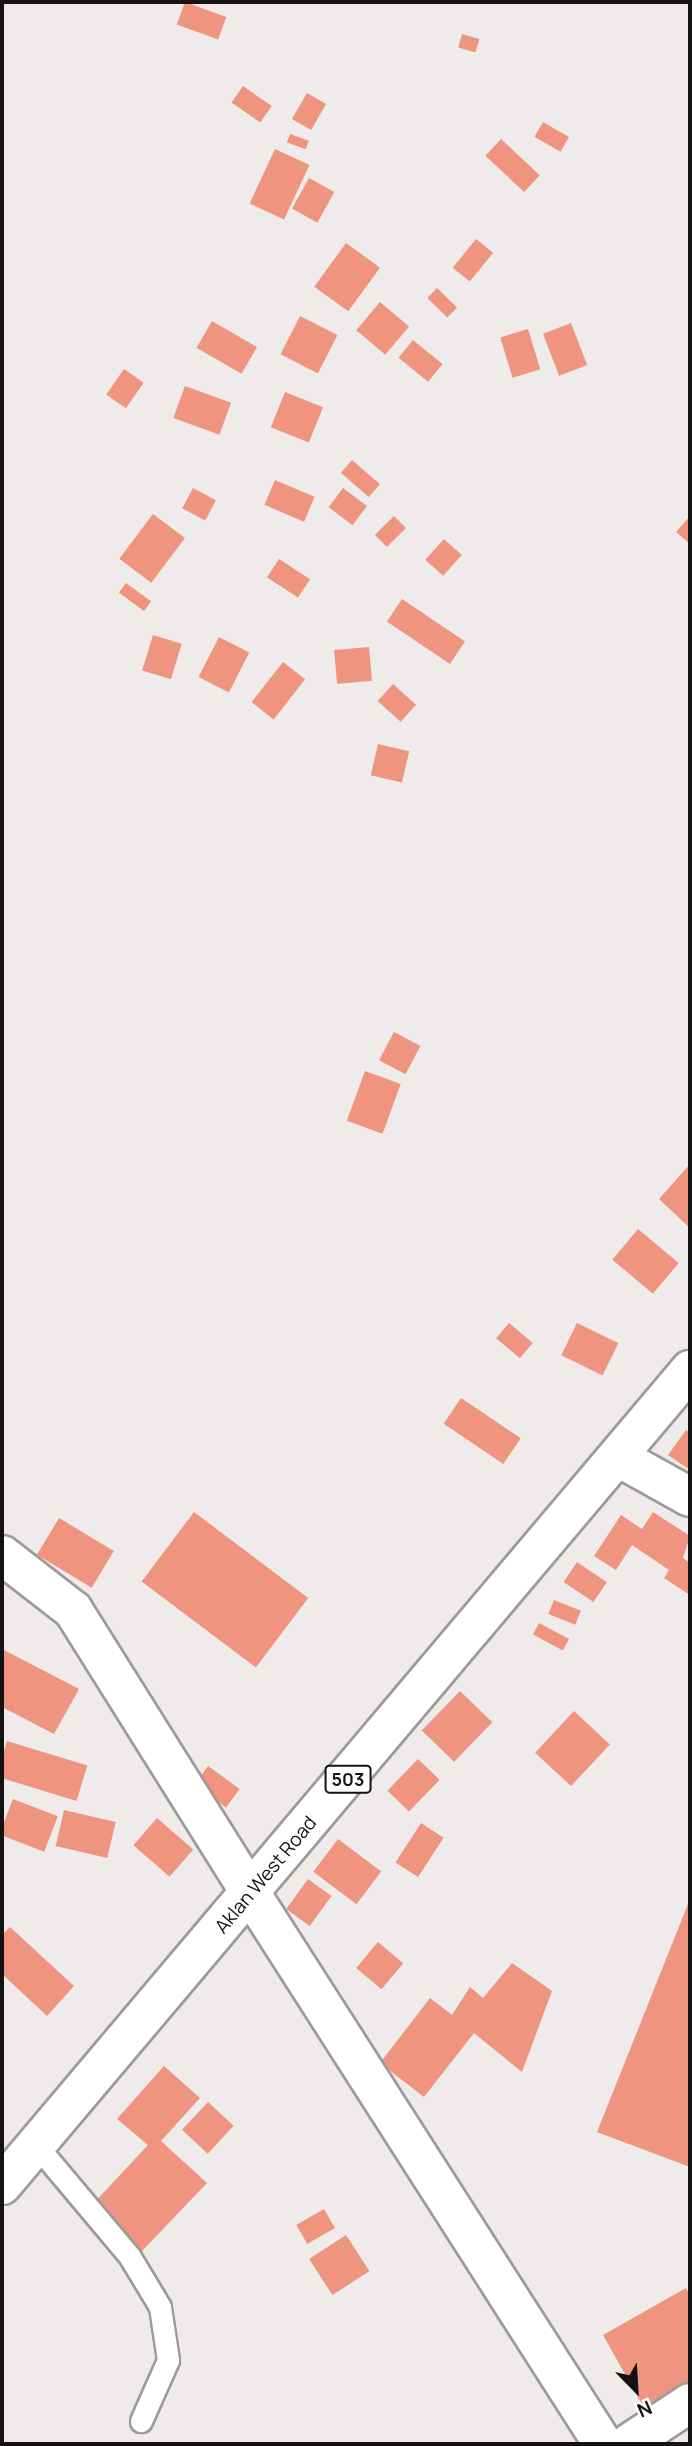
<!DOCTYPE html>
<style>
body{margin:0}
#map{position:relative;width:692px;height:2446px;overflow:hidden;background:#efebea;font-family:Manrope,sans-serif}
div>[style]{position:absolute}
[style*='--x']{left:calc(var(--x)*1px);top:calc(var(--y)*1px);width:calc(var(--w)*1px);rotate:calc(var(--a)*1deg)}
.building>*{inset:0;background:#ef947f;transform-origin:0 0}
.roads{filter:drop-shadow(2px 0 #9e9a99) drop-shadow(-2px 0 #9e9a99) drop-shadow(0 2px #9e9a99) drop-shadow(0 -2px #9e9a99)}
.service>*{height:21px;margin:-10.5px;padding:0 10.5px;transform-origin:10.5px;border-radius:10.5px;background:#fff}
.minor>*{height:38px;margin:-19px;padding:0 19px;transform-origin:19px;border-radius:19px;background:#fff}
.tertiary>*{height:38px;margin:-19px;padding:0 19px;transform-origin:19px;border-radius:19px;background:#fff}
.primary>*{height:38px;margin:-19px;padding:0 19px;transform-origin:19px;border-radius:19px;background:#fff}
span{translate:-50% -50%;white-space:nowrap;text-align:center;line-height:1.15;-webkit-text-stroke:5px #fff;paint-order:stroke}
.shield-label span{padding:2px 5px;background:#fff;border:2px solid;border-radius:5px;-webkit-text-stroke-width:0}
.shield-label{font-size:18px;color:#141212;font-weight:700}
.street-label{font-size:19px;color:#141212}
.frame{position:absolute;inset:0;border:4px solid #141212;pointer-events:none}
.north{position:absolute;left:601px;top:2355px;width:70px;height:70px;-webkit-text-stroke:5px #fff;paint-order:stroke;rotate:156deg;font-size:19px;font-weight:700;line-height:28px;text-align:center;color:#141212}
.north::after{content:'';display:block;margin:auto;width:24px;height:32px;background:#141212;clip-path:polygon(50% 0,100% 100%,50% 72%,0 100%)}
</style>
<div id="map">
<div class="building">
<div style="left:185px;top:2px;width:44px;height:24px;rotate:20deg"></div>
<div style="left:462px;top:34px;width:18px;height:14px;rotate:16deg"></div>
<div style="left:243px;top:86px;width:35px;height:20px;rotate:35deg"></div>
<div style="left:307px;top:93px;width:22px;height:30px;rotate:30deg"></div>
<div style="left:543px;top:122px;width:30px;height:17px;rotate:30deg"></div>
<div style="left:290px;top:134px;width:20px;height:9px;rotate:20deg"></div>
<div style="left:501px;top:139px;width:53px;height:23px;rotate:43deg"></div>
<div style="left:275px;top:149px;width:38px;height:60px;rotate:25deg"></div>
<div style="left:309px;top:178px;width:29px;height:35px;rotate:29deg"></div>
<div style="left:476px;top:239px;width:22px;height:37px;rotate:39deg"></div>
<div style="left:346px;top:243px;width:42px;height:54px;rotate:36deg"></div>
<div style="left:437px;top:288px;width:28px;height:14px;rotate:44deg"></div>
<div style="left:380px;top:302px;width:38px;height:37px;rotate:40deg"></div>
<div style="left:300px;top:316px;width:42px;height:43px;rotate:27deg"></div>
<div style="left:212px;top:321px;width:52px;height:31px;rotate:30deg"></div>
<div style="left:571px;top:323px;width:45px;height:30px;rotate:69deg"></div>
<div style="left:528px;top:329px;width:42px;height:29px;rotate:73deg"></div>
<div style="left:413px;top:340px;width:38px;height:23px;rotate:39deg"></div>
<div style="left:124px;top:369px;width:24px;height:31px;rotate:35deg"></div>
<div style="left:185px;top:386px;width:49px;height:34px;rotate:20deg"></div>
<div style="left:285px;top:392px;width:41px;height:38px;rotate:22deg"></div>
<div style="left:352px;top:460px;width:37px;height:17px;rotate:41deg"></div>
<div style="left:275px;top:480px;width:43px;height:27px;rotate:23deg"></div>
<div style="left:193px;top:488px;width:26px;height:23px;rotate:28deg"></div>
<div style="left:343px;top:488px;width:30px;height:24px;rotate:37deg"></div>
<div style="left:153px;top:514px;width:40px;height:56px;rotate:37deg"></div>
<div style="left:394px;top:516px;width:17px;height:27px;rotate:45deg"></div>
<div style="clip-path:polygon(690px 516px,690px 544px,676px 532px)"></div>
<div style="left:444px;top:539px;width:24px;height:28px;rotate:42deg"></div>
<div style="left:279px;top:559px;width:37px;height:22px;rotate:33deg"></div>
<div style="left:126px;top:583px;width:31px;height:12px;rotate:36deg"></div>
<div style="left:402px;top:599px;width:76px;height:27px;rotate:34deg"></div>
<div style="left:153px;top:635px;width:30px;height:37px;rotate:17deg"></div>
<div style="left:219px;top:637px;width:34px;height:45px;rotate:27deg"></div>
<div style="left:369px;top:647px;width:34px;height:35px;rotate:85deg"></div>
<div style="left:283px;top:662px;width:28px;height:51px;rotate:38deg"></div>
<div style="left:393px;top:684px;width:31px;height:23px;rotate:42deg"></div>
<div style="left:378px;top:744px;width:32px;height:32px;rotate:13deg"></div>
<div style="left:394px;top:1032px;width:30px;height:32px;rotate:28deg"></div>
<div style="left:365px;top:1071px;width:38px;height:53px;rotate:20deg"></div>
<div style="clip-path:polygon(690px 1164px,690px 1228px,659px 1199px)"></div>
<div style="left:638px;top:1229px;width:53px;height:40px;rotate:40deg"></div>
<div style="left:509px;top:1323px;width:31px;height:20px;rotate:40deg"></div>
<div style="left:577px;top:1323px;width:46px;height:36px;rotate:26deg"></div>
<div style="left:461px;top:1398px;width:72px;height:31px;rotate:34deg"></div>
<div style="clip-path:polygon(686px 1430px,690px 1433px,690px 1470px,668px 1455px)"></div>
<div style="left:194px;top:1512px;width:143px;height:87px;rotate:37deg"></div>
<div style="clip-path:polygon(653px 1512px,690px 1536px,683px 1558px,690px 1563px,690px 1595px,664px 1578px,669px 1570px,632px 1545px,616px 1570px,594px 1556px,621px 1515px,642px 1529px)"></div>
<div style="left:59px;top:1518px;width:64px;height:43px;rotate:31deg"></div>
<div style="left:577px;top:1562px;width:36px;height:24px;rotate:34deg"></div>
<div style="left:554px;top:1600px;width:29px;height:15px;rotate:22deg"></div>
<div style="left:539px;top:1623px;width:34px;height:13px;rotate:28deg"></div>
<div style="clip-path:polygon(2px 1649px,79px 1689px,54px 1734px,2px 1707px)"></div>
<div style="left:460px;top:1691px;width:45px;height:55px;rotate:44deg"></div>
<div style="left:574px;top:1711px;width:49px;height:57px;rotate:43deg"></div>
<div style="left:7px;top:1741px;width:84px;height:37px;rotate:17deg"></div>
<div style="left:418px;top:1759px;width:30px;height:44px;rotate:44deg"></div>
<div style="left:208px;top:1766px;width:39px;height:23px;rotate:36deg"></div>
<div style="left:13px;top:1799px;width:48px;height:38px;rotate:21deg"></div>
<div style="left:64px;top:1810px;width:53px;height:37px;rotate:13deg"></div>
<div style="left:157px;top:1818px;width:48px;height:36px;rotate:41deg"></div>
<div style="left:421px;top:1823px;width:27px;height:47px;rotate:33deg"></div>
<div style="left:338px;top:1839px;width:54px;height:41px;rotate:37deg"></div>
<div style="left:308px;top:1879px;width:29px;height:37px;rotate:36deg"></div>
<div style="clip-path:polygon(690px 1899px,690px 2167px,597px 2132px)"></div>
<div style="clip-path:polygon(10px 1927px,74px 1986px,47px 2016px,2px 1974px,2px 1935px)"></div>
<div style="left:378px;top:1942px;width:33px;height:34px;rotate:40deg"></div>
<div style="clip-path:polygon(512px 1963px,552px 1991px,522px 2072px,474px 2033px,424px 2097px,380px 2063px,430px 1998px,452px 2015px,470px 1987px,483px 1998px)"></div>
<div style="clip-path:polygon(164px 2066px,200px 2098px,161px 2141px,207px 2183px,142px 2251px,92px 2205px,148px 2145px,117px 2119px)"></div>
<div style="left:208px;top:2102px;width:35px;height:38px;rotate:43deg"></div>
<div style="left:324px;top:2209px;width:22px;height:32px;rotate:60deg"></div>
<div style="left:346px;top:2235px;width:43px;height:44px;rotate:57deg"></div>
<div style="clip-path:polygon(686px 2288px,690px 2295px,690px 2391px,648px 2415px,603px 2335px)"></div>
</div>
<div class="roads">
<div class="service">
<div style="--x:37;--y:2146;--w:145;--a:50"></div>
<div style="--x:130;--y:2257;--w:58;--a:59"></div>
<div style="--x:160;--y:2307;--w:54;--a:81.4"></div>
<div style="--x:168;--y:2360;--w:67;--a:113.9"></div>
</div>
<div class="minor">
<div style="--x:618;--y:1457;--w:82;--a:29.1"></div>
<div style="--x:2;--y:1555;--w:90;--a:37.8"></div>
<div style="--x:73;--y:1610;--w:335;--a:57.9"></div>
<div style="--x:628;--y:2444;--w:74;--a:-33.5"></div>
</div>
<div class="tertiary">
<div style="--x:251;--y:1894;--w:653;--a:57.38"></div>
</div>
<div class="primary">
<div style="--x:2;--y:2185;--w:1067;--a:-49.83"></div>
</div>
</div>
<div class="shield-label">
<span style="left:348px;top:1779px">503</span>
</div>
<div class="street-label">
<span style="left:266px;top:1875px;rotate:-50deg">Aklan West Road</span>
</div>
<div class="frame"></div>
<div class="north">N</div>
</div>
